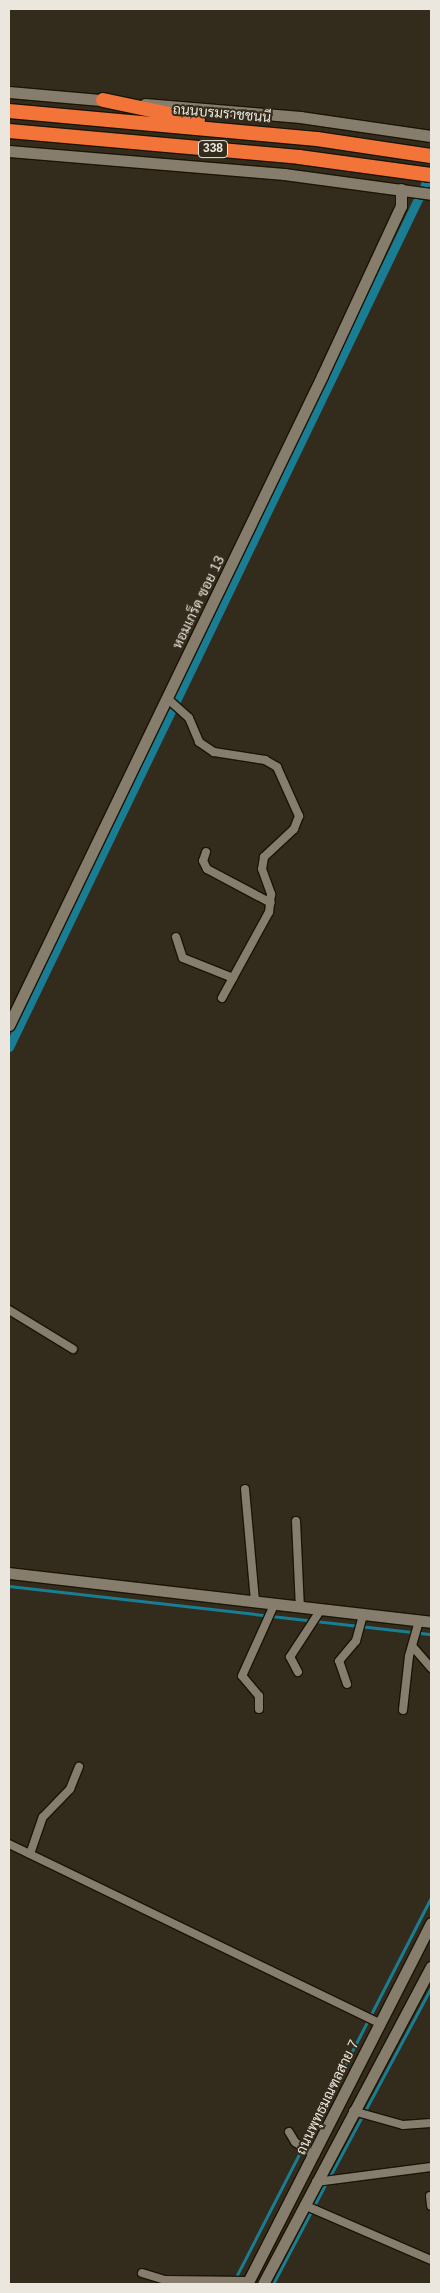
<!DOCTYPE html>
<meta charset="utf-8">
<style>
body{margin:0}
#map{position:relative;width:440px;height:2293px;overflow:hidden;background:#332c1c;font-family:Arial,Sarabun,sans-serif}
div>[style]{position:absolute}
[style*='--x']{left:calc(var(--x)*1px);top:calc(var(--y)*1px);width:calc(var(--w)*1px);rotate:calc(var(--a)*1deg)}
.stream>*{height:2.5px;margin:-1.25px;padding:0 1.25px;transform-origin:1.25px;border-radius:1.25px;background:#197e94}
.canal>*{height:9px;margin:-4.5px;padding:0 4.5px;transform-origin:4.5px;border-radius:4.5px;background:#197e94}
.roads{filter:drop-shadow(1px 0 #1a1406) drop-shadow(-1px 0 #1a1406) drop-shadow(0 1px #1a1406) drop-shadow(0 -1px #1a1406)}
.street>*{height:8px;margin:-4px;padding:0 4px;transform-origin:4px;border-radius:4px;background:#867d6c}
.secondary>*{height:11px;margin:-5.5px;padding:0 5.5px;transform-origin:5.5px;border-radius:5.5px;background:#867d6c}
.highway>*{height:14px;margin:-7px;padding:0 7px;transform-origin:7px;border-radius:7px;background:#f37439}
span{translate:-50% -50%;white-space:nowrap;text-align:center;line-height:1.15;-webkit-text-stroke:4px #332c1c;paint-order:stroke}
.shield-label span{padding:1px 4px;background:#332c1c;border:1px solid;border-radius:4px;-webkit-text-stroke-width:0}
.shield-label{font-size:12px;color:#ece7de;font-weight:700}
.street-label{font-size:14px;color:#ece7de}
.frame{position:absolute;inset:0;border:10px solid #ece7de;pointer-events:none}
</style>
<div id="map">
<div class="stream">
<div style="--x:9;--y:1586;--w:425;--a:6.5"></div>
<div style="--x:329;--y:2178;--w:216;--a:-61.8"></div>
<div style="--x:235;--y:2279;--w:428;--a:-62.8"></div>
<div style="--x:273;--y:2284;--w:114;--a:-62.3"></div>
</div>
<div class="canal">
<div style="--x:9;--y:1047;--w:971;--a:-64.25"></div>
</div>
<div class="roads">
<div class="street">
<div style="--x:168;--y:699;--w:28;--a:42"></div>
<div style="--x:189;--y:718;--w:26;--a:67"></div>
<div style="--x:199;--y:742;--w:18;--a:34"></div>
<div style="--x:214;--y:752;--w:52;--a:8.9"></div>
<div style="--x:265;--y:760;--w:14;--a:30"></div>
<div style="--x:277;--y:767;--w:54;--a:65.8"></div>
<div style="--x:299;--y:816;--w:14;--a:111"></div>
<div style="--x:294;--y:829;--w:41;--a:137"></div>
<div style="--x:264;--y:857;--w:12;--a:99"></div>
<div style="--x:262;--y:869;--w:27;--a:70"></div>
<div style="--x:271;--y:894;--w:18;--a:96"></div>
<div style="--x:269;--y:912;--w:98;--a:118.7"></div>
<div style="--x:206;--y:852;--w:9;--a:108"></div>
<div style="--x:203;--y:861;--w:9;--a:63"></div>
<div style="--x:207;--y:869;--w:72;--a:28"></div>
<div style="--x:176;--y:937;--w:22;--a:72"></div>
<div style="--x:183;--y:958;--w:54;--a:21.8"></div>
<div style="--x:9;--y:1310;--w:75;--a:31.4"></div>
<div style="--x:245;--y:1489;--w:113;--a:84.9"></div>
<div style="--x:296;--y:1521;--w:87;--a:87.4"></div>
<div style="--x:413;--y:1647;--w:28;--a:49"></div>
<div style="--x:298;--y:1672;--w:17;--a:-118"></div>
<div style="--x:290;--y:1657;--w:55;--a:-56.9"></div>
<div style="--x:347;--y:1684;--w:24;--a:-109"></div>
<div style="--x:339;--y:1661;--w:26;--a:-50"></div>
<div style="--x:356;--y:1641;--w:27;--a:-75"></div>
<div style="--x:259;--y:1709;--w:13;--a:-90"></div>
<div style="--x:259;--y:1696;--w:26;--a:-130"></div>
<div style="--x:242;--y:1676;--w:78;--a:-65.7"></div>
<div style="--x:403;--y:1710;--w:54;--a:-83.7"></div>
<div style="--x:409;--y:1656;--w:37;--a:-74"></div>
<div style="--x:9;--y:1844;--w:412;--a:25.8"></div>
<div style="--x:30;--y:1854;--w:39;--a:-71"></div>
<div style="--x:43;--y:1817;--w:39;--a:-46"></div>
<div style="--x:70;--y:1789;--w:24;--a:-68"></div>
<div style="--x:353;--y:2111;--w:52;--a:15.6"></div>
<div style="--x:403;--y:2125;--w:28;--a:-4"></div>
<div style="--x:289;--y:2132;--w:12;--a:59"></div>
<div style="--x:295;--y:2142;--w:24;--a:33"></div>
<div style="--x:316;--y:2182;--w:116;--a:-7.4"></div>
<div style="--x:430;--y:2196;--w:10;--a:84"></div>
<div style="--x:304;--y:2205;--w:138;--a:23.4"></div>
<div style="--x:142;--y:2273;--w:24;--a:17"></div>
<div style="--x:165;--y:2280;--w:83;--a:0.7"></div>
</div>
<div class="secondary">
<div style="--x:9;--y:92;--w:103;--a:5"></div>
<div style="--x:145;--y:104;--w:156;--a:4.8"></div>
<div style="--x:300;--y:117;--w:132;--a:8.3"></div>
<div style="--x:9;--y:151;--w:276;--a:4.8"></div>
<div style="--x:284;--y:174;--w:148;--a:7.7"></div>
<div style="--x:9;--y:1025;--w:721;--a:-64.25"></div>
<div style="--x:322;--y:376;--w:187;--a:-65.1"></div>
<div style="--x:401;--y:206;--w:17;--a:-90"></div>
<div style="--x:9;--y:1573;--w:425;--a:6.6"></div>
<div style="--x:247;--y:2284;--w:405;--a:-63"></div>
<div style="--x:263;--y:2284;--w:359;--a:-62.1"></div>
</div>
<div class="highway">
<div style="--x:103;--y:100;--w:97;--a:11.9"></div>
<div style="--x:9;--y:111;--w:309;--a:5.2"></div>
<div style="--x:317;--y:139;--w:115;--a:8.5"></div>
<div style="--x:9;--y:131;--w:291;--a:5.1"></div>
<div style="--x:299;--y:157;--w:133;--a:7.8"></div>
</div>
</div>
<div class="shield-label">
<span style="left:213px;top:149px">338</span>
</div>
<div class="street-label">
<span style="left:222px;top:113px;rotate:5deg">ถนนบรมราชชนนี</span>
<span style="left:198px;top:602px;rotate:-64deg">หอมเกร็ด ซอย 13</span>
<span style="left:327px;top:2097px;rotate:-64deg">ถนนพุทธมณฑลสาย 7</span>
</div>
<div class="frame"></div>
</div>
